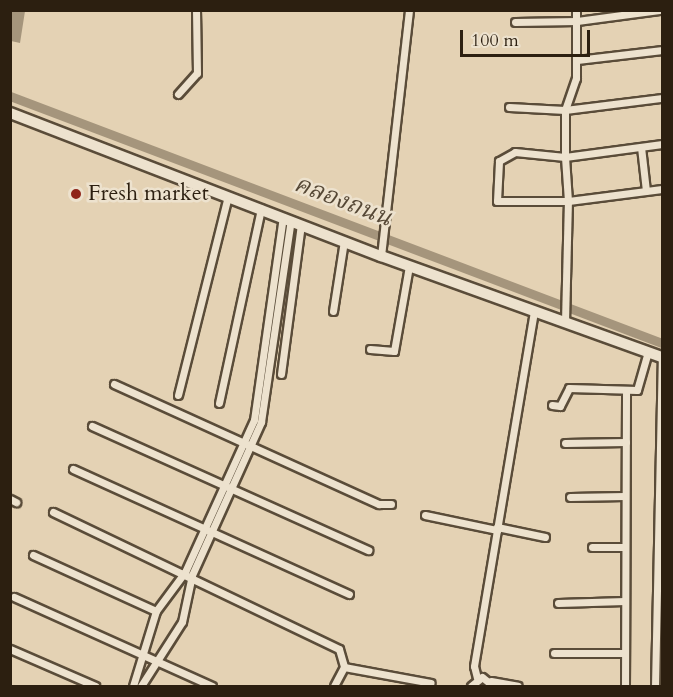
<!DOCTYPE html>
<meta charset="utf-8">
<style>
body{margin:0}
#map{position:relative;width:673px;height:697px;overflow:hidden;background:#e4d2b4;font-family:Cardo,"Noto Serif Thai",serif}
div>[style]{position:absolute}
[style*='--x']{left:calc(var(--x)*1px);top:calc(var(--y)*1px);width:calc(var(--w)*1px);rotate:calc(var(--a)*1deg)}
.water>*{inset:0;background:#a5957c}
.canal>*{height:9px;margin:-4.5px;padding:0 4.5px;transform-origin:4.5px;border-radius:4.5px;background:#a5957c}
.roads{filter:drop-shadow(2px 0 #5a4c39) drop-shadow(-2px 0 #5a4c39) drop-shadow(0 2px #5a4c39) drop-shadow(0 -2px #5a4c39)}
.street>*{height:7px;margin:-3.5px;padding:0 3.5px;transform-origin:3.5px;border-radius:3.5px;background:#ede2ce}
.secondary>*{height:10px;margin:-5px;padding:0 5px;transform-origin:5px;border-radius:5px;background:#ede2ce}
.dots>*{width:16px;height:16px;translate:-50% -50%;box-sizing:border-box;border:3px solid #ede2ce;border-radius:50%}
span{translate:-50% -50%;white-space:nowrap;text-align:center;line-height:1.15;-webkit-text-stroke:5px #ede2ce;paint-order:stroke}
.poi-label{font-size:22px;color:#2c1f10}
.left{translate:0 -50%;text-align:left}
.water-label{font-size:24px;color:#564836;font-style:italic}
.frame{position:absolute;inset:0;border:12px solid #2c1f10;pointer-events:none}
.scale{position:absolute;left:460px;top:30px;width:130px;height:27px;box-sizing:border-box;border:3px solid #2c1f10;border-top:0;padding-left:8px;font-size:18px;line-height:21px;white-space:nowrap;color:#2c1f10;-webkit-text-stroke:4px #ede2ce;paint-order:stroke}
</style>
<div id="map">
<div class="water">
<div style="clip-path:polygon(11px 10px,25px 11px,20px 43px,11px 41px)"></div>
</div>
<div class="canal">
<div style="--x:10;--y:96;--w:697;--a:20.75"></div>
</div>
<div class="roads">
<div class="street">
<div style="--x:576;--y:10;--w:68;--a:90"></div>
<div style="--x:576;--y:78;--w:34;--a:109"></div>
<div style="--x:565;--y:110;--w:47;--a:90"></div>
<div style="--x:565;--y:157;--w:98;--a:-7.6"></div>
<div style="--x:515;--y:22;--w:62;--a:-0.9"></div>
<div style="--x:577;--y:21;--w:83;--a:-7.6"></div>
<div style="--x:577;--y:60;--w:86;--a:-6.7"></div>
<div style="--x:178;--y:94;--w:28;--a:-48"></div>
<div style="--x:197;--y:73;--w:63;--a:-90.9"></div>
<div style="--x:509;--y:107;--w:56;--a:3.1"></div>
<div style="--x:565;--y:110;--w:98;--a:-7.1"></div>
<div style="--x:641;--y:147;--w:44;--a:83.5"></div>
<div style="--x:515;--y:152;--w:50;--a:5.7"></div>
<div style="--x:565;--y:157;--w:44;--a:86.1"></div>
<div style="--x:568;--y:201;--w:71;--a:180"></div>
<div style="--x:497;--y:201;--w:40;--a:-87.1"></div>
<div style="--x:499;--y:161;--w:18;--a:-29"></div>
<div style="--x:381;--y:256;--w:248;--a:-83.5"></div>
<div style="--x:333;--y:311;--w:71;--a:-81.1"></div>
<div style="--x:565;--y:322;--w:121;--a:-88.6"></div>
<div style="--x:568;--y:201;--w:95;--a:-7.3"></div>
<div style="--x:370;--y:349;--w:24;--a:5"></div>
<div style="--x:394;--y:351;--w:86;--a:-80"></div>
<div style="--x:281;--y:374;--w:151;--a:-82.4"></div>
<div style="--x:114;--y:384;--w:291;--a:24.4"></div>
<div style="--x:379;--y:504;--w:12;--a:0"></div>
<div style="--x:178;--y:395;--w:205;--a:-75.9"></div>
<div style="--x:219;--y:403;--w:199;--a:-77.8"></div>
<div style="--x:552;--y:405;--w:8;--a:7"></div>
<div style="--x:560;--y:406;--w:20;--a:-63"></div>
<div style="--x:569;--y:388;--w:68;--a:1.7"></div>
<div style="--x:637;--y:390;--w:40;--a:-74"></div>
<div style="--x:92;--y:426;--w:303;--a:24.2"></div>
<div style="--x:565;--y:443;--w:61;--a:-0.9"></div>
<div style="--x:73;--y:469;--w:303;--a:24.4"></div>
<div style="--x:570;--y:497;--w:55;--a:-1"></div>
<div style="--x:10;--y:499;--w:7;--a:27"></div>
<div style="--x:53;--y:512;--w:317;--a:25.6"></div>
<div style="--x:339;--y:649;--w:19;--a:74"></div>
<div style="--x:344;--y:667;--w:21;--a:118"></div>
<div style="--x:425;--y:515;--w:74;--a:11.8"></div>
<div style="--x:497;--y:527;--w:49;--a:11.8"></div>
<div style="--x:592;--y:547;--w:33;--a:0"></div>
<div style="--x:33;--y:555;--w:135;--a:24.5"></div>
<div style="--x:14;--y:597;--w:217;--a:24.2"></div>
<div style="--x:558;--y:603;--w:67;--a:-1.7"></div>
<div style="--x:10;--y:649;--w:93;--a:23.5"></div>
<div style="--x:554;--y:653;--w:71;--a:0"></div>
<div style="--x:344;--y:667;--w:88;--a:10.4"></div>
<div style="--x:477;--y:678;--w:12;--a:-104"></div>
<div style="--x:474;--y:666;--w:360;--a:-80.4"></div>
<div style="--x:491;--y:681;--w:27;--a:10"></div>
<div style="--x:133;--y:686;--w:78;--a:-73"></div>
<div style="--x:156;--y:611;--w:49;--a:-53.4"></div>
<div style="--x:185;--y:572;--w:167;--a:-65.6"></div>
<div style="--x:254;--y:420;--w:205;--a:-81.9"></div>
<div style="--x:141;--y:686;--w:76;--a:-57.4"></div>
<div style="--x:182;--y:622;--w:48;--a:-78"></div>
<div style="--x:192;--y:575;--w:168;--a:-65.7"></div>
<div style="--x:261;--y:422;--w:204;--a:-81.6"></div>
<div style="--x:471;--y:686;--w:14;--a:-39"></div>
<div style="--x:482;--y:677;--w:14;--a:39"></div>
<div style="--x:625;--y:686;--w:295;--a:-89.8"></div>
<div style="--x:655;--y:686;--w:329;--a:-88.8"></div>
</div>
<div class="secondary">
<div style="--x:10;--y:113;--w:398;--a:21.1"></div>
<div style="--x:381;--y:256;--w:299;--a:19.8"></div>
</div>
</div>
<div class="dots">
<div style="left:76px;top:194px;background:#8f2418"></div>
</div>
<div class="poi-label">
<span class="left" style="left:88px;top:194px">Fresh market</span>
</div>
<div class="water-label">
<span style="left:343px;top:201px;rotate:21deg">คลองถนน</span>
</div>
<div class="frame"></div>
<div class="scale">100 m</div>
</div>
